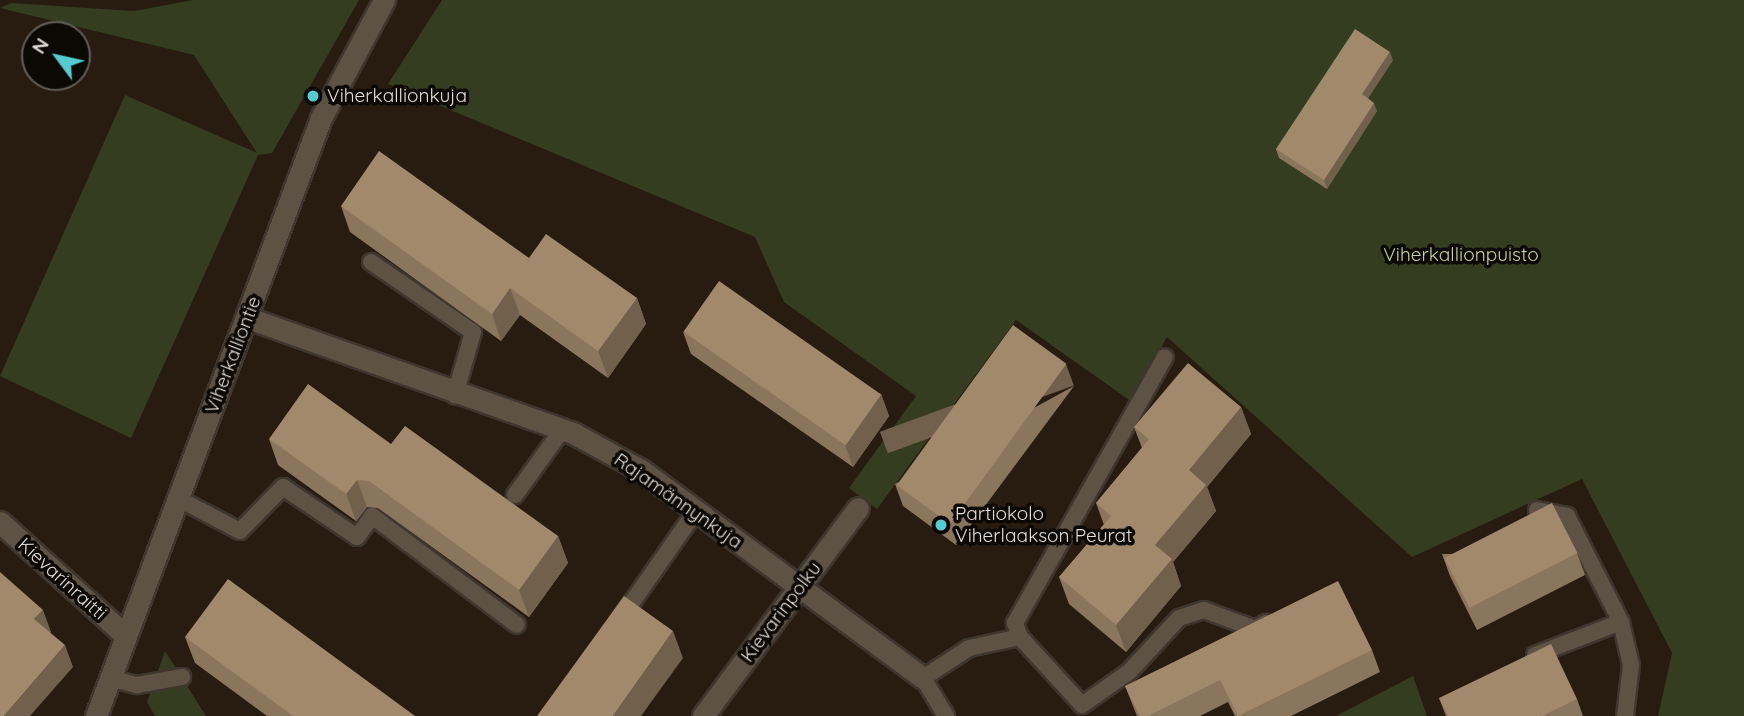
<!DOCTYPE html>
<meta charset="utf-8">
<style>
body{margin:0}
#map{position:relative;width:1744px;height:716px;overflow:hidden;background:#271c0f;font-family:Quicksand,sans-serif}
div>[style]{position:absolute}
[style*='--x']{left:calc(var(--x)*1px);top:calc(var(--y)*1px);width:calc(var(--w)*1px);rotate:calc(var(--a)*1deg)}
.green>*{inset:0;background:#343d1f}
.roads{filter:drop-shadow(2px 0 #3e362f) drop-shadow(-2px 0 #3e362f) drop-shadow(0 2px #3e362f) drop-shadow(0 -2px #3e362f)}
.lane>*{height:16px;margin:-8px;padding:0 8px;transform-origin:8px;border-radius:8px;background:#5e5244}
.street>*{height:21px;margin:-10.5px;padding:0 10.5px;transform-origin:10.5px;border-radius:10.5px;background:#5e5244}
.wall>*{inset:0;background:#8a765d}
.shaded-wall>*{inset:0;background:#71604c;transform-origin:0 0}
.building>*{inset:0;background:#a1896c;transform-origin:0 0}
.dots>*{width:19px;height:19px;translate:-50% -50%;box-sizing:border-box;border:4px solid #0c0804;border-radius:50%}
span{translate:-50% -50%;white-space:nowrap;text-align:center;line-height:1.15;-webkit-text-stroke:7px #0c0804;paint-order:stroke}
.poi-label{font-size:19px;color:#e4ddd5}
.left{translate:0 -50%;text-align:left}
.park-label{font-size:19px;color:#c3d59b}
.street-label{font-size:19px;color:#e4ddd5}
.north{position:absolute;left:21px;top:21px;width:70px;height:70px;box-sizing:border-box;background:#0c0804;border:2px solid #625d58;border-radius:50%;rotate:303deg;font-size:19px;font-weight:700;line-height:28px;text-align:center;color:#e4ddd5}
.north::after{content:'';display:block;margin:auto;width:24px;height:32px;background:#52ccd0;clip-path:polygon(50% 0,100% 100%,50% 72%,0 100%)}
</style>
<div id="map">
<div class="green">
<div style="clip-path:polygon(193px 0,359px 0,272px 153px,258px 155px,131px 438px,0 376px,125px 95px,257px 153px,194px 55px,0 8px,11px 3px,134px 11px)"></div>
<div style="clip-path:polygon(442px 0,1744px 0,1744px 716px,1658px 716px,1672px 653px,1582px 479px,1412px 557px,1167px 337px,1132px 402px,1016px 320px,877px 509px,849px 488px,916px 396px,784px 302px,755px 237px,388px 84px)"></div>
<div style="clip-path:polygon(165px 651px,206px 716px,155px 716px,147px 702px)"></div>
<div style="clip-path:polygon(1413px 676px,1427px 716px,1336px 716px)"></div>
</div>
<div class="roads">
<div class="lane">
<div style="--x:371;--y:262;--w:124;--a:34.5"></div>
<div style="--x:473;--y:332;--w:66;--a:105.9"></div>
<div style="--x:515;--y:495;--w:80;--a:-54.1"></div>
<div style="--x:179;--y:499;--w:69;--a:27.7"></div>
<div style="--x:240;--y:531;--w:62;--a:-45.7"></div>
<div style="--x:283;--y:487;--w:89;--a:34"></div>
<div style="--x:357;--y:537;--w:26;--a:-54"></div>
<div style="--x:372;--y:516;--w:181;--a:36.9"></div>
<div style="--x:1537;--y:510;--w:31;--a:11"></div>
<div style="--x:1567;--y:516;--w:119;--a:63"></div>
<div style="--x:1621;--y:622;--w:44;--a:76.9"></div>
<div style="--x:1631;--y:665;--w:51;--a:96.7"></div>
<div style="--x:621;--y:618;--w:131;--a:-55"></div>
<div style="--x:1020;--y:637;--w:92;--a:47.6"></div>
<div style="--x:1082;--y:705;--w:59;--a:-35.3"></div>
<div style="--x:1130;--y:671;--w:72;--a:-47.2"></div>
<div style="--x:1179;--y:618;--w:26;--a:-18"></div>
<div style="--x:1204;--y:610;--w:54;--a:20.4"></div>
<div style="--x:1255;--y:629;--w:13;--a:-29"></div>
<div style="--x:1535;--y:655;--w:92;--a:-21"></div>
<div style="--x:110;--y:678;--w:28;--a:15"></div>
<div style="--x:137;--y:685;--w:46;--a:-10.1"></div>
<div style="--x:946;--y:716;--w:44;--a:-121.2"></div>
<div style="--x:923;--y:678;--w:55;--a:-33.1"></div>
<div style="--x:969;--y:648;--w:52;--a:-12.2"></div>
<div style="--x:1020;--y:637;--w:15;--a:-110"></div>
<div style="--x:1015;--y:623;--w:305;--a:-60.6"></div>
</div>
<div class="street">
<div style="--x:248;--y:318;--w:345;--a:19.5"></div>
<div style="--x:573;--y:433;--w:77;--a:28.6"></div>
<div style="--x:641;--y:470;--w:350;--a:36.4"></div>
<div style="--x:0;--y:522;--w:169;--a:42.1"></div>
<div style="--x:96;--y:716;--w:639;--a:-69.38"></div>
<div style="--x:321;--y:118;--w:134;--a:-61.9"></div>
<div style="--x:703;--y:716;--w:259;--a:-53.3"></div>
</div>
</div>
<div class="wall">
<div style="clip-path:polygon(1393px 60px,1368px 98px,1377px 111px,1327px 189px,1279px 158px,1276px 149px)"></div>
<div style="clip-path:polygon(341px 206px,529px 258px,637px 298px,646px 324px,608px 378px,520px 315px,501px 341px,350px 232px)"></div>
<div style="clip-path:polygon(683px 332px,881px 394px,889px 416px,853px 467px,691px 354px)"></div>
<div style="clip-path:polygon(1074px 386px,956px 545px,903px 506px,895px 484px)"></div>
<div style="clip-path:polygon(1241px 407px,1251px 434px,1207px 487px,1216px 511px,1173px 562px,1181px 586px,1126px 652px,1069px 604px,1059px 577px,1104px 525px,1096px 503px,1142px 448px,1134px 427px)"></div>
<div style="clip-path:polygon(269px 439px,391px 444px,558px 536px,568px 563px,529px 617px,378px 508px,367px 507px,356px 521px,278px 465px)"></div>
<div style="clip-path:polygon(1577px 553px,1585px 575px,1477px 630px,1450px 576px,1442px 554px)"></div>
<div style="clip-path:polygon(185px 637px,415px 716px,267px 716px,195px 663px)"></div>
<div style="clip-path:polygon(1372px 650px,1380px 672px,1291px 716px,1235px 716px,1228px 702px,1200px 716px,1137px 716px,1125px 686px)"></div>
<div style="clip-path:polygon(1439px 698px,1577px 699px,1583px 716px,1446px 716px)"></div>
</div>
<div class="shaded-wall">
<div style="clip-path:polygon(1390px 52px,1393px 60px,1365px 103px,1362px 94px)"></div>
<div style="clip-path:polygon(1374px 103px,1377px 111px,1327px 189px,1324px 180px)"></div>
<div style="clip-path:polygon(510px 288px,520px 315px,501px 341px,492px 314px)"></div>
<div style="clip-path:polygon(637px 298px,646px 324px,608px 378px,598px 351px)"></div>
<div style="left:1066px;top:364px;width:23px;height:198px;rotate:70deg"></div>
<div style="clip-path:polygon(881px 394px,889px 416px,853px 467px,845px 445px)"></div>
<div style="clip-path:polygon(1241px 407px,1251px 434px,1207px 487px,1216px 511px,1173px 562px,1181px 586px,1126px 652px,1116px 625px,1155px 545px,1189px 470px)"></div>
<div style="clip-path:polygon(357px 480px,367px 507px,356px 521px,346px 494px)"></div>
<div style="clip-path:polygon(558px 536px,568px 563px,529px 617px,519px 590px)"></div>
<div style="clip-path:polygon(43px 610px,51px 632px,42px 641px,34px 619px)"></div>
<div style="clip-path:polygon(673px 631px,683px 658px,641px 716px,613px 716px)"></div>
<div style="clip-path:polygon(65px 645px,73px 667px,30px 716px,4px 716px)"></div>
</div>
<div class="building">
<div style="clip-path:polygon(1355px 29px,1390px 52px,1362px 94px,1374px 103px,1324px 180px,1276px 149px)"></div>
<div style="clip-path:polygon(379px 151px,529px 258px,546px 234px,637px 298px,598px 351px,510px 288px,492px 314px,341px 206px)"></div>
<div style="left:719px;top:281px;width:198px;height:62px;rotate:35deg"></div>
<div style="left:1013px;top:325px;width:66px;height:198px;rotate:36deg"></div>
<div style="clip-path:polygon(1188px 363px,1241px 407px,1189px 470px,1206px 485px,1155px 545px,1172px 559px,1116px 625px,1059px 577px,1111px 516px,1096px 503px,1149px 439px,1134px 427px)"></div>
<div style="clip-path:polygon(308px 384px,391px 444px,405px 426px,558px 536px,519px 590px,369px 481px,357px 480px,346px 494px,269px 439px)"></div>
<div style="left:1552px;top:503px;width:56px;height:121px;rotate:63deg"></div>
<div style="clip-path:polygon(0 572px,43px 610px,34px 619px,65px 645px,4px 716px,0 716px)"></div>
<div style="clip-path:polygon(228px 579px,415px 716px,293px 716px,185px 637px)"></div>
<div style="clip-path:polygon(1338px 581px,1372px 650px,1238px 716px,1220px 680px,1148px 716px,1140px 716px,1125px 686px)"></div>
<div style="clip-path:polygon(624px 596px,673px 631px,613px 716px,537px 716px)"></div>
<div style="clip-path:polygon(1551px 644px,1577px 699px,1542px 716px,1448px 716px,1439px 698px)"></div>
</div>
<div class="dots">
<div style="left:313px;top:96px;background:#52ccd0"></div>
<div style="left:941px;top:525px;background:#52ccd0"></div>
</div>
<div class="poi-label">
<span class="left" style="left:327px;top:96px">Viherkallionkuja</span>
<span class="left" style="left:955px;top:525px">Partiokolo<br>Viherlaakson Peurat</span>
</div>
<div class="park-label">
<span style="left:1461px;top:255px">Viherkallionpuisto</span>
</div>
<div class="street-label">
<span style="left:233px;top:355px;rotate:-69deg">Viherkalliontie</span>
<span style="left:678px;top:501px;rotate:35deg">Rajamännynkuja</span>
<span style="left:62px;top:579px;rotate:42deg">Kievarinraitti</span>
<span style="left:781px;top:612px;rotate:-53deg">Kievarinpolku</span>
</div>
<div class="north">N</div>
</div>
